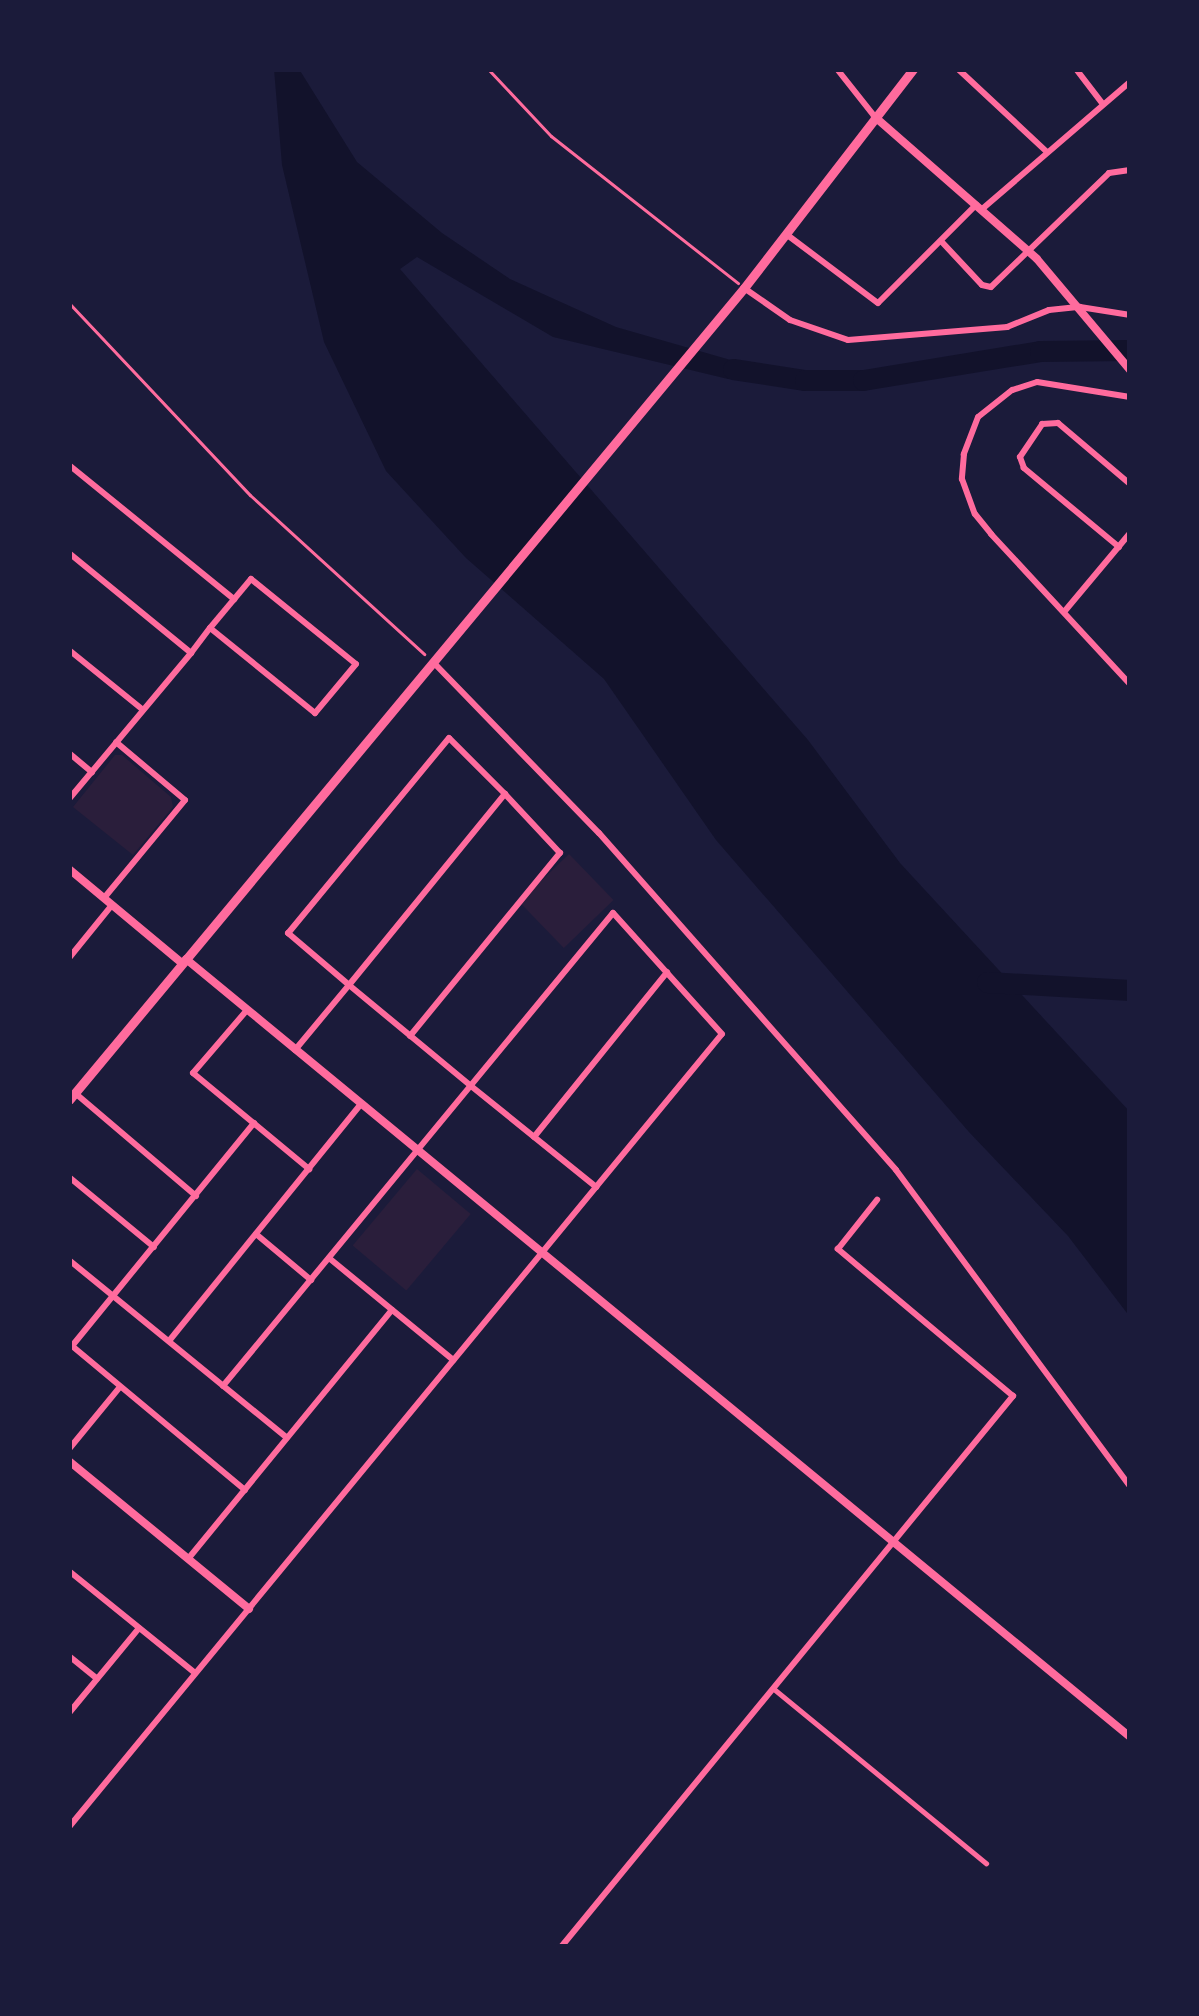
<!DOCTYPE html>
<style>
body{margin:0}
#map{position:relative;width:1199px;height:2016px;overflow:hidden;background:#1b1b3a;font-family:Poppins,sans-serif}
div>[style]{position:absolute}
[style*='--x']{left:calc(var(--x)*1px);top:calc(var(--y)*1px);width:calc(var(--w)*1px);rotate:calc(var(--a)*1deg)}
.green>*{inset:0;background:#2a1e3b;transform-origin:0 0}
.water>*{inset:0;background:#12122b}
.river>*{height:21px;margin:-10.5px;padding:0 10.5px;transform-origin:10.5px;border-radius:10.5px;background:#12122b}
.path>*{height:3px;margin:-1.5px;padding:0 1.5px;transform-origin:1.5px;border-radius:1.5px;background:#ff6b9d}
.pedestrian>*{height:4.5px;margin:-2.25px;padding:0 2.25px;transform-origin:2.25px;border-radius:2.25px;background:#ff6b9d}
.minor>*{height:6px;margin:-3px;padding:0 3px;transform-origin:3px;border-radius:3px;background:#ff6b9d}
.tertiary>*{height:8px;margin:-4px;padding:0 4px;transform-origin:4px;border-radius:4px;background:#ff6b9d}
.primary>*{height:9px;margin:-4.5px;padding:0 4.5px;transform-origin:4.5px;border-radius:4.5px;background:#ff6b9d}
span{translate:-50% -50%;white-space:nowrap;text-align:center;line-height:1.15;-webkit-text-stroke:9px #1b1b3a;paint-order:stroke}
.frame{position:absolute;inset:0;border:72px solid #1b1b3a;pointer-events:none}
</style>
<div id="map">
<div class="green">
<div style="clip-path:polygon(115px 755px,122px 755px,171px 797px,173px 807px,133px 855px,73px 807px)"></div>
<div style="left:569px;top:854px;width:64px;height:69px;rotate:46deg"></div>
<div style="left:417px;top:1169px;width:70px;height:100px;rotate:40deg"></div>
</div>
<div class="water">
<div style="clip-path:polygon(274px 69px,299px 69px,357px 162px,442px 233px,510px 279px,616px 327px,755px 367px,760px 376px,728px 379px,553px 337px,417px 257px,400px 269px,808px 740px,900px 863px,1130px 1112px,1130px 1317px,1068px 1236px,969px 1132px,716px 840px,604px 679px,466px 558px,386px 471px,324px 342px,282px 165px)"></div>
</div>
<div class="river">
<div style="--x:733;--y:369;--w:73;--a:8.7"></div>
<div style="--x:805;--y:380;--w:58;--a:0"></div>
<div style="--x:863;--y:380;--w:179;--a:-9.3"></div>
<div style="--x:1040;--y:351;--w:90;--a:-0.6"></div>
<div style="--x:987;--y:982;--w:143;--a:3.2"></div>
</div>
<div class="path">
<div style="--x:488;--y:69;--w:92;--a:46.8"></div>
<div style="--x:551;--y:136;--w:238;--a:38.2"></div>
<div style="--x:69;--y:303;--w:264;--a:46.7"></div>
<div style="--x:250;--y:495;--w:236;--a:42.4"></div>
</div>
<div class="pedestrian">
<div style="--x:773;--y:1688;--w:276;--a:39.4"></div>
</div>
<div class="minor">
<div style="--x:837;--y:69;--w:61;--a:51.6"></div>
<div style="--x:958;--y:69;--w:120;--a:43"></div>
<div style="--x:1076;--y:69;--w:43;--a:52.6"></div>
<div style="--x:981;--y:210;--w:196;--a:-40.7"></div>
<div style="--x:786;--y:234;--w:115;--a:36.9"></div>
<div style="--x:878;--y:303;--w:139;--a:-45"></div>
<div style="--x:941;--y:241;--w:60;--a:47"></div>
<div style="--x:982;--y:285;--w:9;--a:13"></div>
<div style="--x:991;--y:287;--w:164;--a:-44"></div>
<div style="--x:1109;--y:173;--w:21;--a:-8"></div>
<div style="--x:744;--y:288;--w:56;--a:34.8"></div>
<div style="--x:790;--y:320;--w:61;--a:19"></div>
<div style="--x:848;--y:340;--w:160;--a:-4.7"></div>
<div style="--x:1007;--y:327;--w:45;--a:-22"></div>
<div style="--x:1049;--y:310;--w:31;--a:-6"></div>
<div style="--x:1080;--y:307;--w:51;--a:9.1"></div>
<div style="--x:1130;--y:397;--w:94;--a:-170.8"></div>
<div style="--x:1037;--y:382;--w:26;--a:162"></div>
<div style="--x:1012;--y:390;--w:43;--a:141.5"></div>
<div style="--x:978;--y:417;--w:40;--a:111"></div>
<div style="--x:964;--y:454;--w:25;--a:95"></div>
<div style="--x:962;--y:479;--w:37;--a:70"></div>
<div style="--x:975;--y:514;--w:26;--a:51"></div>
<div style="--x:991;--y:534;--w:205;--a:47.2"></div>
<div style="--x:69;--y:465;--w:213;--a:39.1"></div>
<div style="--x:1119;--y:547;--w:124;--a:-140.3"></div>
<div style="--x:1024;--y:468;--w:12;--a:-110"></div>
<div style="--x:1020;--y:457;--w:40;--a:-56"></div>
<div style="--x:1042;--y:424;--w:16;--a:-4"></div>
<div style="--x:1058;--y:423;--w:94;--a:40.3"></div>
<div style="--x:69;--y:553;--w:158;--a:39.3"></div>
<div style="--x:1064;--y:612;--w:103;--a:-50.1"></div>
<div style="--x:69;--y:650;--w:95;--a:39"></div>
<div style="--x:434;--y:663;--w:237;--a:45.9"></div>
<div style="--x:599;--y:833;--w:449;--a:48.6"></div>
<div style="--x:896;--y:1170;--w:393;--a:53.5"></div>
<div style="--x:69;--y:753;--w:30;--a:40"></div>
<div style="--x:69;--y:799;--w:190;--a:-50.1"></div>
<div style="--x:191;--y:653;--w:31;--a:-53"></div>
<div style="--x:210;--y:628;--w:64;--a:-50.1"></div>
<div style="--x:251;--y:579;--w:135;--a:39"></div>
<div style="--x:356;--y:664;--w:64;--a:129.9"></div>
<div style="--x:315;--y:713;--w:135;--a:-141"></div>
<div style="--x:104;--y:898;--w:127;--a:-50.4"></div>
<div style="--x:185;--y:800;--w:90;--a:-140"></div>
<div style="--x:69;--y:958;--w:68;--a:-50.9"></div>
<div style="--x:247;--y:1010;--w:83;--a:130.6"></div>
<div style="--x:193;--y:1073;--w:151;--a:39.6"></div>
<div style="--x:410;--y:1036;--w:237;--a:-50.7"></div>
<div style="--x:560;--y:853;--w:79;--a:-133"></div>
<div style="--x:295;--y:1050;--w:85;--a:-50.3"></div>
<div style="--x:349;--y:985;--w:247;--a:-50.8"></div>
<div style="--x:505;--y:794;--w:79;--a:-135"></div>
<div style="--x:449;--y:738;--w:253;--a:129.5"></div>
<div style="--x:288;--y:933;--w:80;--a:40.4"></div>
<div style="--x:349;--y:985;--w:158;--a:39.6"></div>
<div style="--x:471;--y:1086;--w:161;--a:38.9"></div>
<div style="--x:75;--y:1093;--w:159;--a:40.4"></div>
<div style="--x:534;--y:1137;--w:212;--a:-51.1"></div>
<div style="--x:69;--y:1177;--w:110;--a:39.5"></div>
<div style="--x:256;--y:1234;--w:72;--a:39.9"></div>
<div style="--x:329;--y:1258;--w:161;--a:39.4"></div>
<div style="--x:69;--y:1260;--w:281;--a:39.2"></div>
<div style="--x:169;--y:1341;--w:304;--a:-51"></div>
<div style="--x:69;--y:1449;--w:80;--a:-50.6"></div>
<div style="--x:245;--y:1490;--w:225;--a:-140.2"></div>
<div style="--x:72;--y:1346;--w:288;--a:-50.8"></div>
<div style="--x:188;--y:1559;--w:322;--a:-50.7"></div>
<div style="--x:69;--y:1571;--w:162;--a:39"></div>
<div style="--x:69;--y:1656;--w:36;--a:39"></div>
<div style="--x:69;--y:1713;--w:110;--a:-50.5"></div>
<div style="--x:69;--y:1827;--w:1027;--a:-50.53"></div>
<div style="--x:722;--y:1034;--w:163;--a:-132"></div>
<div style="--x:613;--y:913;--w:613;--a:129.51"></div>
<div style="--x:561;--y:1947;--w:713;--a:-50.64"></div>
<div style="--x:1013;--y:1396;--w:229;--a:-140"></div>
<div style="--x:838;--y:1249;--w:63;--a:-51.5"></div>
</div>
<div class="tertiary">
<div style="--x:875;--y:117;--w:215;--a:41.2"></div>
<div style="--x:1037;--y:259;--w:145;--a:50"></div>
<div style="--x:69;--y:869;--w:147;--a:39.8"></div>
<div style="--x:186;--y:959;--w:1223;--a:39.49"></div>
<div style="--x:69;--y:1461;--w:233;--a:39.4"></div>
</div>
<div class="primary">
<div style="--x:69;--y:1100;--w:1056;--a:-50.26"></div>
<div style="--x:744;--y:288;--w:277;--a:-52.3"></div>
</div>
<div class="frame"></div>
</div>
